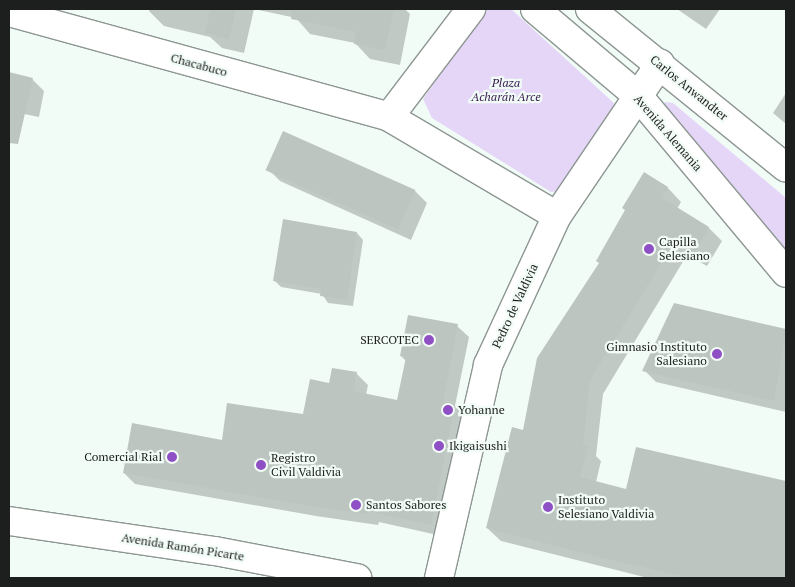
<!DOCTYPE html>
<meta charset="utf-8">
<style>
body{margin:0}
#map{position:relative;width:795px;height:587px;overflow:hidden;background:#f2fcf7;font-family:"PT Serif",serif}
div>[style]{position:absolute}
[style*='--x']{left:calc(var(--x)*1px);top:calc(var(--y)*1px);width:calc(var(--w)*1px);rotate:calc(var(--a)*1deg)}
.green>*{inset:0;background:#e5d6f7}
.shadow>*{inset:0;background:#0003}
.building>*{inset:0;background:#bcc5c0;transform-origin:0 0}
.roads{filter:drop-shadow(1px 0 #8d9692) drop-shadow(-1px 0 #8d9692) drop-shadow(0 1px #8d9692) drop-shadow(0 -1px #8d9692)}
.minor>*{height:28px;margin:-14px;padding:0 14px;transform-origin:14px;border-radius:14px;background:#fff}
.major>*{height:28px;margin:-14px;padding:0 14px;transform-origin:14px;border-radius:14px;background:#fff}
.dots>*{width:14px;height:14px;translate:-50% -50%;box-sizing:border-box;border:2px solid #f2fcf7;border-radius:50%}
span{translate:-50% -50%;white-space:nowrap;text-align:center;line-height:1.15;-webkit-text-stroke:4.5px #f2fcf7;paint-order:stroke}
.street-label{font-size:12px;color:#1c1f1e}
.park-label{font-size:12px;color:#35194d;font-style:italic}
.poi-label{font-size:12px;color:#1c1f1e}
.left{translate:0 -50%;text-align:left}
.right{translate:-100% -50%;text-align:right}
.frame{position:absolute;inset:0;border:10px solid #1c1f1e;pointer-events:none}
</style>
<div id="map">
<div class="green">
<div style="clip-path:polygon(485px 9px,511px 9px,615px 104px,616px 114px,563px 191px,551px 192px,432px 118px,423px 99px)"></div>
<div style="clip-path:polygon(665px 102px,673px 103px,786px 198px,786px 258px,660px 106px)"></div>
</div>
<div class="shadow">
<div style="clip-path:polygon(150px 9px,254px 9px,244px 53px,222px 48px,210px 37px,164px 26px,149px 11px)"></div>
<div style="clip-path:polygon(254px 9px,405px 9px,410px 14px,400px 65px,370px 59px,355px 43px,310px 34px,296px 18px)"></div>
<div style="clip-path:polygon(677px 9px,720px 9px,706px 29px)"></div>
<div style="clip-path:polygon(9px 74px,32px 79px,44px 91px,39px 117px,9px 111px)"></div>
<div style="clip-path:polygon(786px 93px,786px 124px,773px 113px)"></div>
<div style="clip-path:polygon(268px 169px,415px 191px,427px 203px,411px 240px,280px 181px)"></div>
<div style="clip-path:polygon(645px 174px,668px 188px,681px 202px,677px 209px,709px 228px,722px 241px,707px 266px,687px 255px,603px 394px,596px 456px,601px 461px,596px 482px,627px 490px,637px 448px,786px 483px,786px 578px,648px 578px,501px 541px,487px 528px,524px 431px,600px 263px)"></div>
<div style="clip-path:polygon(357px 233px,363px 240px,353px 306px,328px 303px,322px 294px,281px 287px,274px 280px)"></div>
<div style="clip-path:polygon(675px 304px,786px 330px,786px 412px,656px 382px,644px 370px)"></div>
<div style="clip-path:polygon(457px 326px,469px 337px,455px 406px,466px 417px,442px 536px,379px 522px,378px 525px,316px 516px,135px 484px,124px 473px,304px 416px,330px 384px,356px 373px,368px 385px,366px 395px,398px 402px,406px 361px,401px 356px)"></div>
</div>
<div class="building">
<div style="clip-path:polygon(211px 9px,236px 9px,229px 39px,205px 33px)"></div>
<div style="clip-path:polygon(292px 9px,394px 9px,385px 50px,354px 44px,356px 32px,291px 19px)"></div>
<div style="clip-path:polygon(9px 72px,33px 78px,18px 144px,9px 143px)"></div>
<div style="left:283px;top:131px;width:145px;height:43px;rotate:24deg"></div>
<div style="clip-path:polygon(644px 172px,668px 187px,662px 198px,709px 227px,694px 253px,674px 242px,590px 380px,583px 445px,588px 446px,580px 477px,626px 489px,636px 447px,786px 481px,786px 578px,692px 578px,602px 558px,486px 528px,512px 427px,523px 430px,537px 358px,599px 263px,596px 261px,625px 210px,622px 208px)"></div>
<div style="clip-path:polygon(283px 219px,357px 232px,347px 300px,320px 296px,321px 289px,273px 281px)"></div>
<div style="clip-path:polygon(674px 303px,786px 329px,774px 401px,642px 371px)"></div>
<div style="clip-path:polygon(408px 315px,458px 324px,443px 402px,455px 404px,431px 525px,368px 511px,367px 514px,304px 505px,123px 473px,132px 423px,222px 440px,227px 403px,303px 414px,310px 379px,329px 383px,332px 368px,357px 372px,353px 391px,397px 400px,406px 357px,400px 356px)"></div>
</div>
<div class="roads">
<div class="minor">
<div style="--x:9;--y:12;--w:394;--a:15.4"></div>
<div style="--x:389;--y:117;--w:195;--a:30.5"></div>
<div style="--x:389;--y:117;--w:136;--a:-52.8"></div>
<div style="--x:9;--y:521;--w:208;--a:8.3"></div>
<div style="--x:215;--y:551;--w:145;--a:10.8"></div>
<div style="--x:439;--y:578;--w:219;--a:-77"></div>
<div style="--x:488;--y:365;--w:164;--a:-65.2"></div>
<div style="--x:557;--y:216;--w:184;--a:-55.9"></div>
</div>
<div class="major">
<div style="--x:535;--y:9;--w:136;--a:40.2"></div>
<div style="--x:639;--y:97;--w:229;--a:50.1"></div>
<div style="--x:590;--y:9;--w:252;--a:39"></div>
</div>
</div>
<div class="dots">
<div style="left:649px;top:249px;background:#8f4fc5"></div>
<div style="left:429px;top:340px;background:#8f4fc5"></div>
<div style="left:717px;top:354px;background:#8f4fc5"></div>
<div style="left:448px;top:410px;background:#8f4fc5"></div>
<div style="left:439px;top:446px;background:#8f4fc5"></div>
<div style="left:172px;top:457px;background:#8f4fc5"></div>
<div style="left:261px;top:465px;background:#8f4fc5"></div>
<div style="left:356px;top:505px;background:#8f4fc5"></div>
<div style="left:548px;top:507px;background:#8f4fc5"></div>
</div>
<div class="street-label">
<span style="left:199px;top:65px;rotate:15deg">Chacabuco</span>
<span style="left:689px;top:88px;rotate:39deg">Carlos Anwandter</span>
<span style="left:668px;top:133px;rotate:49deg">Avenida Alemania</span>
<span style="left:515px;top:306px;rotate:-65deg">Pedro de Valdivia</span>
<span style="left:183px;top:547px;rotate:9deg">Avenida Ramón Picarte</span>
</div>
<div class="park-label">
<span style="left:506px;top:90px">Plaza<br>Acharán Arce</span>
</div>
<div class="poi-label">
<span class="left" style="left:659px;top:249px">Capilla<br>Selesiano</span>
<span class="right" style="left:419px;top:340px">SERCOTEC</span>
<span class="right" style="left:707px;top:354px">Gimnasio Instituto<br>Salesiano</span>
<span class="left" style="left:458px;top:410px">Yohanne</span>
<span class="left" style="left:449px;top:446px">Ikigaisushi</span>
<span class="right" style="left:162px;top:457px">Comercial Rial</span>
<span class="left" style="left:271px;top:465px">Registro<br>Civil Valdivia</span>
<span class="left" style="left:558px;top:507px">Instituto<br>Selesiano Valdivia</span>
<span class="left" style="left:366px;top:505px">Santos Sabores</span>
</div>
<div class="frame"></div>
</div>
